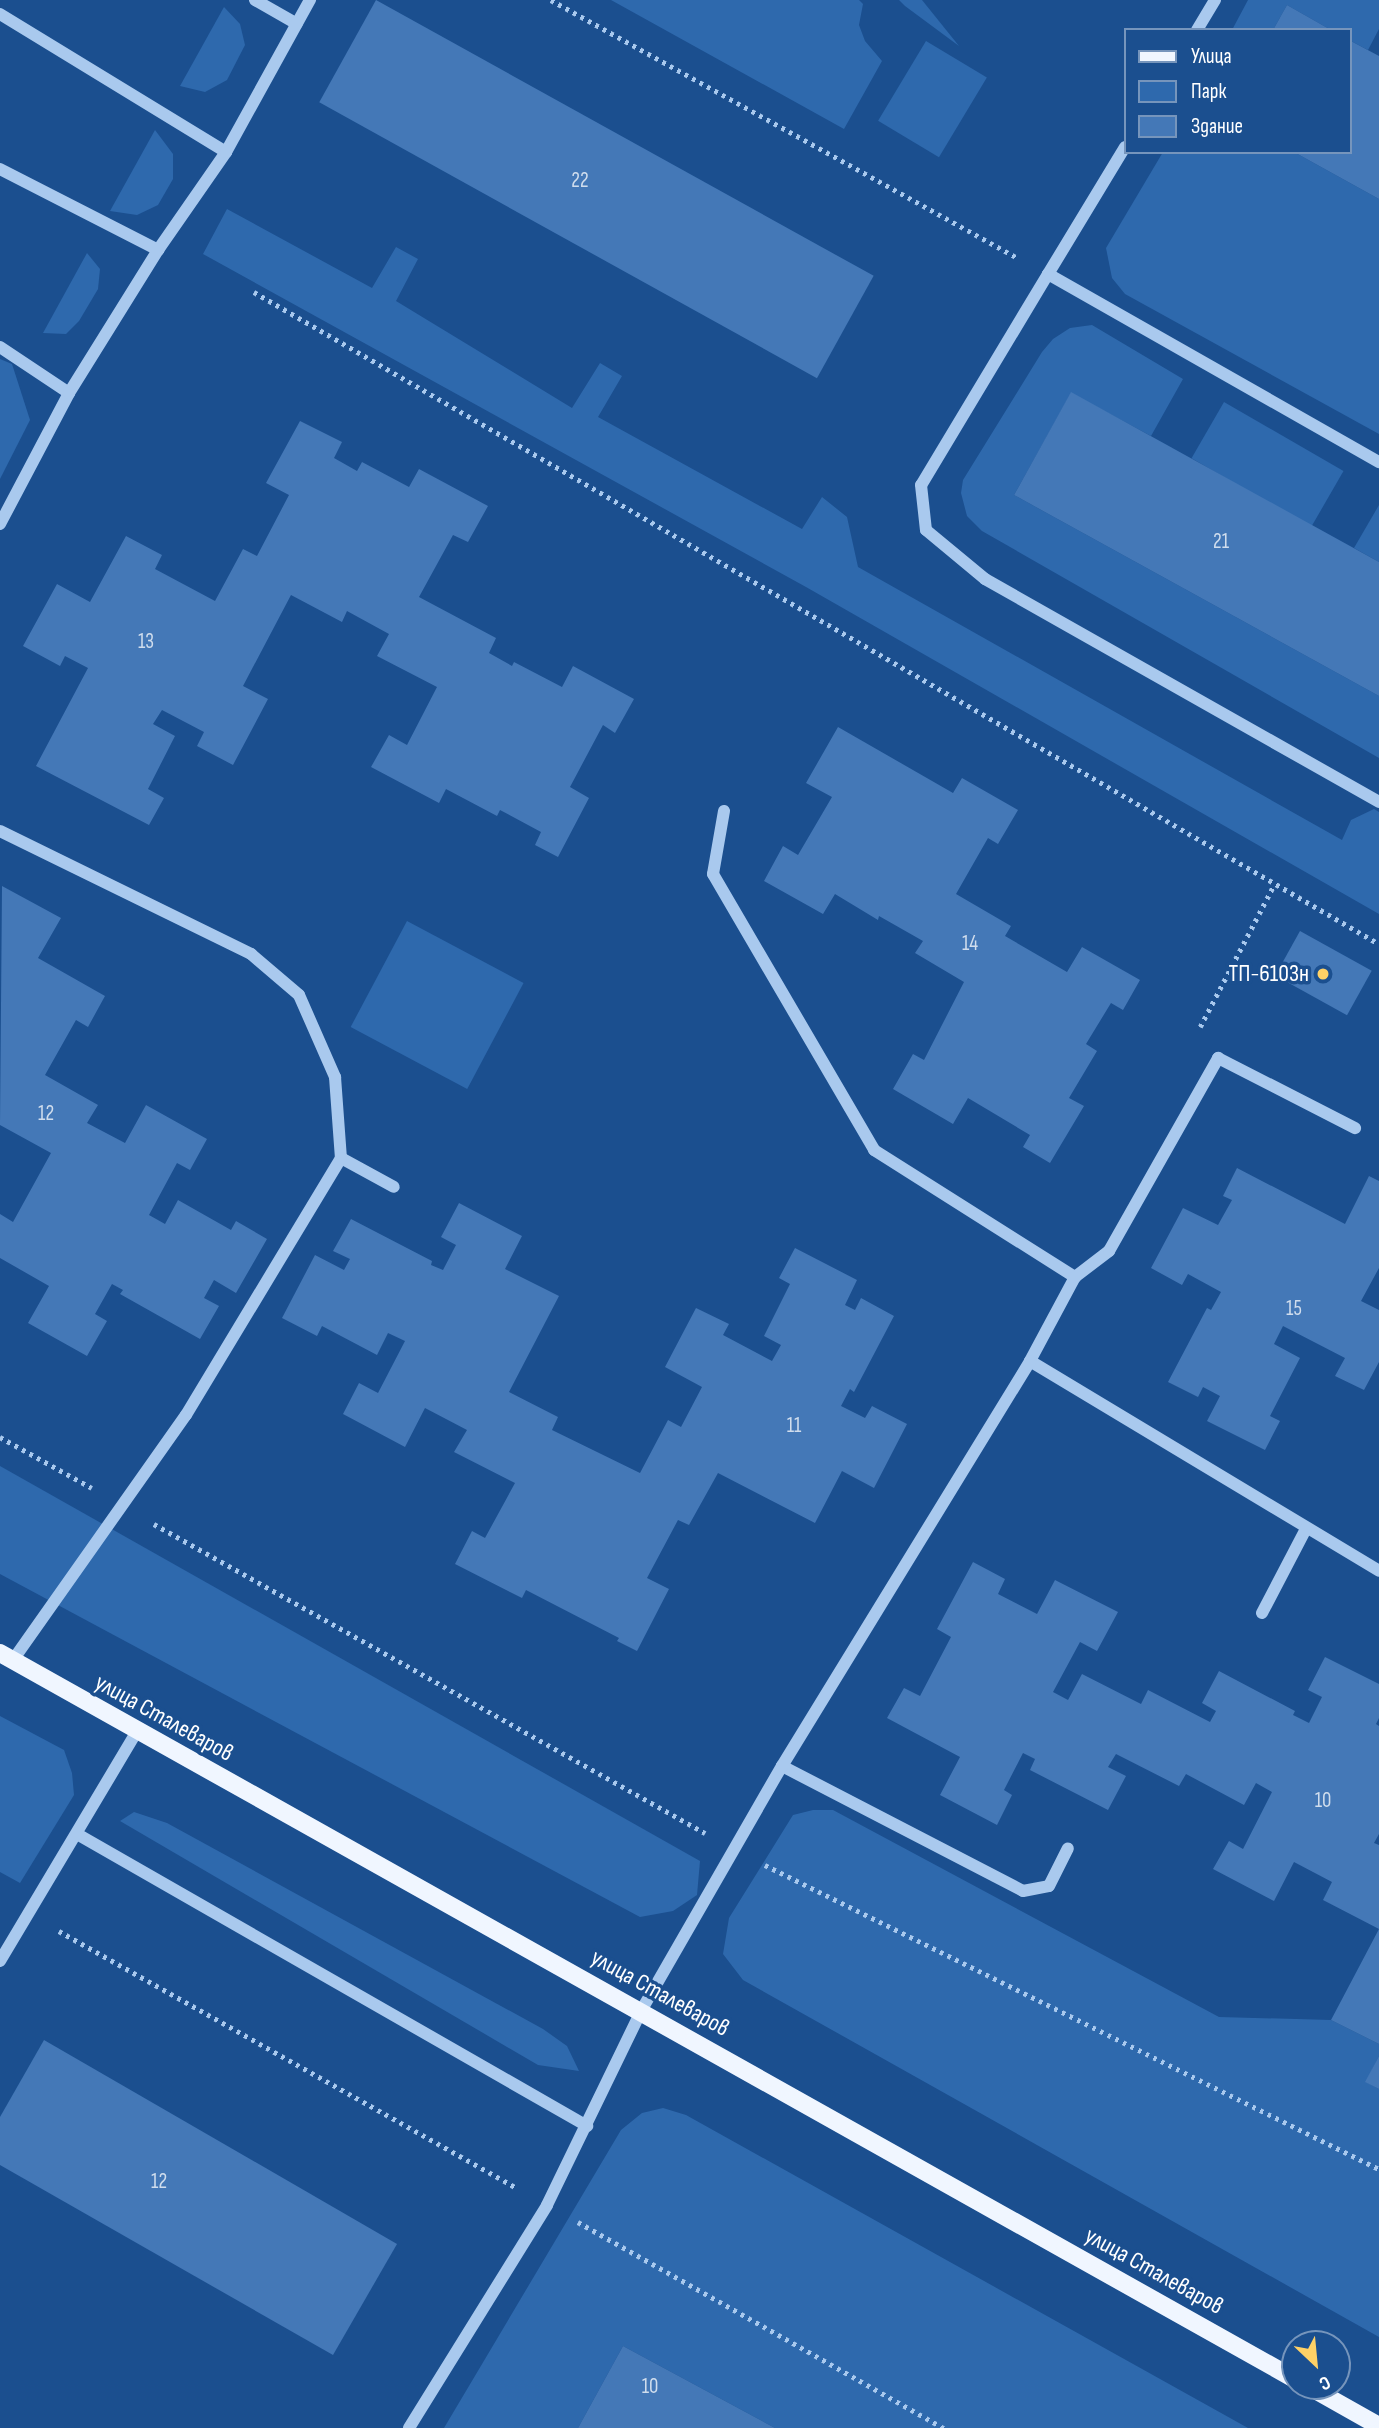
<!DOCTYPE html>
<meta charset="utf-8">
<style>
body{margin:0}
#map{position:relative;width:1379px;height:2428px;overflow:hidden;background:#1b4f8f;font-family:"Sofia Sans Condensed",sans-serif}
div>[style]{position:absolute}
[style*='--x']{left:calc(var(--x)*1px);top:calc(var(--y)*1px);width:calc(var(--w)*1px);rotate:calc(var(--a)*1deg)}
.green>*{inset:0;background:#2e69ad;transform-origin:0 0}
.building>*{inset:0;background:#4478b7;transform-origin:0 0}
.path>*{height:4.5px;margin-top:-2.25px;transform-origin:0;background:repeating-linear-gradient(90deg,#a9c9ee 0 3.5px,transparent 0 8.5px)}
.minor>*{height:12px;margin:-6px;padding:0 6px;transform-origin:6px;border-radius:6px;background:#a9c9ee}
.major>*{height:18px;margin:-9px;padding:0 9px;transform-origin:9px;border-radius:9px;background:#f0f6ff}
.dots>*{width:19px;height:19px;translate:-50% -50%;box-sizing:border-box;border:4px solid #1b4f8f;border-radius:50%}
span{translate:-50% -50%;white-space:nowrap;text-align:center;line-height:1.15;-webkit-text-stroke:7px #1b4f8f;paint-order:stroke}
.number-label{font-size:21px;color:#d0dded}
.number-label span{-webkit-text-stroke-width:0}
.poi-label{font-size:24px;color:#fff}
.right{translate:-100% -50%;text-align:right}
.street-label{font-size:24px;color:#fff}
.legend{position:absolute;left:1124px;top:28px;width:228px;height:126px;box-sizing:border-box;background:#1b4f8f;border:2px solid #7695bc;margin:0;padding:9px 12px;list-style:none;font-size:21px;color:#fff}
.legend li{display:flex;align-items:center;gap:14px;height:35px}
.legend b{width:35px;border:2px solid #7695bc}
.north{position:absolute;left:1281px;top:2330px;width:70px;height:70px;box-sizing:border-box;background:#1b4f8f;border:2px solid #7695bc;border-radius:50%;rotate:154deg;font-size:19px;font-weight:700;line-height:28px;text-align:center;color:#fff}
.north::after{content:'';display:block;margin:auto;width:24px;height:32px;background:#ffd166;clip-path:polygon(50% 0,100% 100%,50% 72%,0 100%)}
</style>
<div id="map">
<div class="green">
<div style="clip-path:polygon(611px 0,859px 0,863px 4px,859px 25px,865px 41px,882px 61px,844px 129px)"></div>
<div style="clip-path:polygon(899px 0,922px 0,959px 46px,905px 6px)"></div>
<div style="clip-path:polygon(1248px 0,1379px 0,1379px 29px,1368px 50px,1349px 40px,1349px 30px,1331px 30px,1287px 5px,1273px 30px,1232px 30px)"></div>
<div style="clip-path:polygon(224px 7px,240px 24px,245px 45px,227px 80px,205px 92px,180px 86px)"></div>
<div style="left:926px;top:41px;width:71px;height:93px;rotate:31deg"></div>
<div style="clip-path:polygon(155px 130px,173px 154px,173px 179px,158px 205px,137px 215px,110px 211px)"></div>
<div style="clip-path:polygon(1163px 152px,1294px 152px,1379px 199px,1379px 434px,1125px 294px,1112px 278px,1106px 248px)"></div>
<div style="clip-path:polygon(227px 209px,372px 288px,396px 247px,418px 259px,396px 301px,572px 408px,600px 363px,622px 376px,598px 417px,802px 529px,822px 497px,847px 517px,858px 567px,1342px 840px,1351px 820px,1374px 809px,1379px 812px,1379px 914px,806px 587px,203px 254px)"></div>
<div style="clip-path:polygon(87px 253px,100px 269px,98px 289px,79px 321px,66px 334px,43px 333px)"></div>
<div style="clip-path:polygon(1092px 325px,1183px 379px,1151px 436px,1071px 393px,1014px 495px,1379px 696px,1379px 758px,982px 531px,967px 516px,961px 493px,963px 480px,1042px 352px,1053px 339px,1070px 328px)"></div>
<div style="clip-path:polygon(0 359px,12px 364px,30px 420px,0 479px)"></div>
<div style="left:1224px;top:402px;width:138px;height:65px;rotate:30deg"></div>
<div style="clip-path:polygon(1379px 505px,1379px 562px,1354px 548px)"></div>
<div style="left:407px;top:921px;width:132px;height:120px;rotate:28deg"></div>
<div style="clip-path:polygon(0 1466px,700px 1861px,697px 1895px,673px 1911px,640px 1917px,0 1574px)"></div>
<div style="clip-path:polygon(0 1716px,64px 1750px,72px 1773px,74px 1795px,20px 1883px,0 1872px)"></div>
<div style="clip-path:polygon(813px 1810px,833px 1810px,1219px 2017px,1331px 2020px,1379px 2044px,1379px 2056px,1366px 2082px,1379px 2089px,1379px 2337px,743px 1980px,723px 1954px,729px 1918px,793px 1815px)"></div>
<div style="clip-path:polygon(134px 1812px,167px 1823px,543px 2029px,567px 2046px,579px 2071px,538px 2065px,120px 1821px)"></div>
<div style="clip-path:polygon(663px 2108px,686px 2115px,1248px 2428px,775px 2428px,623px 2346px,578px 2428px,444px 2428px,621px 2130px,642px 2113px)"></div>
</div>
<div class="building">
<div style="left:376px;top:0;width:569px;height:117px;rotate:29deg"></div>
<div style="clip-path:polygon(1287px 5px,1331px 30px,1273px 30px)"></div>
<div style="clip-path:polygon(1349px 40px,1379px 56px,1379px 199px,1294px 152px,1349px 152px)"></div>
<div style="clip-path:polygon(1071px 392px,1379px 562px,1379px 696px,1014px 495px)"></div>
<div style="clip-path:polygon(300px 421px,342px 442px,334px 458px,357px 471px,362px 462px,409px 487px,419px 469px,488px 506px,468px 542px,453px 535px,419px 597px,496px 638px,489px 653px,512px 666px,514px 662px,562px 687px,573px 666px,634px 699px,615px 733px,603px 725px,570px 787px,589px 798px,558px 857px,535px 845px,541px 832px,500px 810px,497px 816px,446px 789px,439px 803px,371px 767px,389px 735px,407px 745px,437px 687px,377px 656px,389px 634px,347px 611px,342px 622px,291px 595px,243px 686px,268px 699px,233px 765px,197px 746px,204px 732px,162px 710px,153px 724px,175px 736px,148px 789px,164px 798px,149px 825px,36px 766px,88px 668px,65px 656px,60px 666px,23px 646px,57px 584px,90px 602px,126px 536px,162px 555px,155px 569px,215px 601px,243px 549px,257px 556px,289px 495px,266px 483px)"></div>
<div style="clip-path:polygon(838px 727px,953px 793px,962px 778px,1018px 810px,998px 844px,988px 838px,956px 894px,1011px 926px,1005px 936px,1067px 972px,1082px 947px,1140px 980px,1123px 1010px,1111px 1003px,1086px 1044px,1097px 1051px,1069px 1098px,1084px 1106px,1050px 1163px,1023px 1147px,1030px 1135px,968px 1098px,953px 1124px,893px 1089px,913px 1054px,924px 1060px,964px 982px,915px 953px,923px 941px,879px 916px,878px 920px,835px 894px,823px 914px,764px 881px,783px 846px,798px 855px,832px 797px,806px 783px)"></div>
<div style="clip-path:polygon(2px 886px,61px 918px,38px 958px,105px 996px,88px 1027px,76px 1020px,45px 1075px,98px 1105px,87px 1123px,125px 1143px,146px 1105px,207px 1139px,190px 1170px,177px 1163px,149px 1215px,165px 1224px,178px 1200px,231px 1230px,236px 1221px,267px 1239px,236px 1293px,214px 1280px,204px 1298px,219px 1306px,200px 1339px,120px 1294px,123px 1290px,112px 1284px,95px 1314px,107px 1321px,87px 1356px,28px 1323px,49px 1286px,0 1258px,0 1214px,13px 1222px,51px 1153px,0 1125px)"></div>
<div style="left:1300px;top:931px;width:82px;height:51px;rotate:29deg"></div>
<div style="clip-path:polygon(1237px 1168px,1345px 1224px,1369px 1176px,1379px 1181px,1379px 1268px,1361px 1301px,1379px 1310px,1379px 1362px,1364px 1390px,1335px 1376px,1345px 1358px,1283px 1326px,1274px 1344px,1300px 1358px,1270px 1416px,1280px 1421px,1265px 1450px,1207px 1421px,1220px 1396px,1203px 1387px,1198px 1397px,1168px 1382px,1207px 1308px,1211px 1310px,1221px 1292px,1188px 1274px,1182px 1285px,1151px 1268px,1183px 1208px,1218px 1225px,1232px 1200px,1223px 1196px)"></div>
<div style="clip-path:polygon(459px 1203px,522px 1236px,505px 1269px,559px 1296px,509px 1392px,558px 1417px,552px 1430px,640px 1473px,668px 1420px,681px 1427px,702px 1387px,665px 1367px,696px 1308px,729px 1324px,723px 1335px,772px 1361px,781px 1345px,764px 1336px,790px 1284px,779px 1278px,795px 1248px,857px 1280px,845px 1305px,855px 1310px,861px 1298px,894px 1316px,854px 1392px,850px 1389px,841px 1406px,865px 1418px,872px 1406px,907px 1424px,874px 1488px,842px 1471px,815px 1523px,718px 1473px,689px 1525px,678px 1520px,647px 1578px,669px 1589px,637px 1651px,617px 1641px,619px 1638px,526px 1590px,522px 1598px,455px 1564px,472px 1531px,485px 1538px,515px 1483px,454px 1452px,467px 1430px,425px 1408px,405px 1447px,343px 1414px,359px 1383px,378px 1393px,405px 1341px,388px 1333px,377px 1355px,322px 1326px,317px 1336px,282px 1318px,315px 1255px,344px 1270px,350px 1259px,333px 1251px,351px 1219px,432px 1261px,431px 1265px,443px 1270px,456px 1245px,441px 1237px)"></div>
<div style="clip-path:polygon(973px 1562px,1005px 1579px,998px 1594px,1037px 1614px,1055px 1580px,1118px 1612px,1097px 1651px,1080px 1642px,1053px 1692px,1068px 1700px,1082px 1674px,1141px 1704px,1148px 1690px,1210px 1722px,1216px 1711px,1202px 1703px,1219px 1671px,1295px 1711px,1293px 1715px,1309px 1723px,1322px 1697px,1308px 1690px,1325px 1657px,1379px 1684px,1379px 1718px,1376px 1724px,1379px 1726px,1379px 1834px,1374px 1843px,1379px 1845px,1379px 2044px,1331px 2020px,1379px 1929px,1323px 1900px,1332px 1882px,1294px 1862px,1274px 1901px,1213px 1869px,1229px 1841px,1243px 1849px,1272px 1792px,1256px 1783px,1244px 1805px,1186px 1774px,1179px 1786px,1116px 1754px,1108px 1767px,1126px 1776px,1108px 1810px,1030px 1770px,1035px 1759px,1023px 1753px,1004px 1790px,1012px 1795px,997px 1825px,940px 1795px,960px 1757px,887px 1718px,904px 1688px,920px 1696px,951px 1637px,937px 1629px)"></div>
<div style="clip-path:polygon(44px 2040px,397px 2244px,333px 2355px,0 2165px,0 2117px)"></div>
<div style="clip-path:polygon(1379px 2056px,1379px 2089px,1365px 2082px)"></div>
<div style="clip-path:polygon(623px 2346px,775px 2428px,578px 2428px)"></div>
</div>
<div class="path">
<div style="--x:551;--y:0;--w:531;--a:28.93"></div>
<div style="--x:254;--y:292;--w:1300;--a:30.09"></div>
<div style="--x:1200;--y:1027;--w:160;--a:-62.5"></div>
<div style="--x:0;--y:1437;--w:105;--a:29"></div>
<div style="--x:154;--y:1524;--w:632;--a:29.28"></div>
<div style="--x:765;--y:1865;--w:685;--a:26.34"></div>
<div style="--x:59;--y:1931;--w:523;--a:29.31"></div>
<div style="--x:578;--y:2222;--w:420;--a:29.4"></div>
</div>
<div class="minor">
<div style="--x:255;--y:0;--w:48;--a:29.7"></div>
<div style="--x:0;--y:14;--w:265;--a:31.4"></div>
<div style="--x:1197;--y:30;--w:35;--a:-59"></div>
<div style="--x:1125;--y:147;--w:149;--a:121.2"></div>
<div style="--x:1048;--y:274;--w:381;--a:29.6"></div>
<div style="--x:0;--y:169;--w:178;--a:27.1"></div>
<div style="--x:1048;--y:274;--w:246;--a:121"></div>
<div style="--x:921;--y:485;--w:45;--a:83.7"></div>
<div style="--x:926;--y:530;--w:77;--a:39.7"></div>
<div style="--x:985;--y:579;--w:453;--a:29.5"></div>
<div style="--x:0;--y:347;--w:83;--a:33.7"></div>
<div style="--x:0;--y:524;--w:148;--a:-62.2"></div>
<div style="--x:69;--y:393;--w:168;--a:-58.1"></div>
<div style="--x:158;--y:250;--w:119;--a:-55.2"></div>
<div style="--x:226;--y:152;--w:174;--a:-61.1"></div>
<div style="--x:724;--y:811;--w:64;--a:99.9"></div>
<div style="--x:713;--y:874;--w:320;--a:59.7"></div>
<div style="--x:874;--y:1150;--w:238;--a:32.3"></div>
<div style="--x:1075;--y:1277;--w:95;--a:118.2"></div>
<div style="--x:1030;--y:1361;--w:407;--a:31"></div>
<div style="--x:0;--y:831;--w:280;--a:26.1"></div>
<div style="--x:251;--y:954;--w:63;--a:40.5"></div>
<div style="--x:299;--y:995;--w:90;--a:66.3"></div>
<div style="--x:335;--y:1077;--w:81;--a:85.8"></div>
<div style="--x:341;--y:1158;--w:60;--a:28.7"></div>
<div style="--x:1075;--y:1277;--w:43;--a:-37.4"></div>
<div style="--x:1109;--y:1251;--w:222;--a:-60.5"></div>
<div style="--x:1218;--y:1058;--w:154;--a:27.1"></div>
<div style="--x:1262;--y:1613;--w:95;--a:-62.4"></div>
<div style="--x:13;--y:1660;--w:300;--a:-54.8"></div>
<div style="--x:186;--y:1415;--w:300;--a:-58.9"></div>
<div style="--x:782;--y:1766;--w:271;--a:27.4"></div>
<div style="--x:1023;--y:1891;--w:26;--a:-11"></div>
<div style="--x:1049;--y:1886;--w:42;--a:-63.4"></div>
<div style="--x:77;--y:1834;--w:588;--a:29.79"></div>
<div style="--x:0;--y:1961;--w:268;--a:-59.2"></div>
<div style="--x:409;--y:2428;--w:262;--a:-58.2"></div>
<div style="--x:547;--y:2205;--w:216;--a:-64.1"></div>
<div style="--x:641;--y:2011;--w:283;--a:-60.1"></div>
<div style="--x:782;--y:1766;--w:475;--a:-58.5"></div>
</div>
<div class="major">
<div style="--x:0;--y:1653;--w:1485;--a:29.28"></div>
<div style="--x:1308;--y:2386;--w:81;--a:29.4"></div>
</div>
<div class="dots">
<div style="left:1323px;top:974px;background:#ffd166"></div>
</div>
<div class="number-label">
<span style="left:580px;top:181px">22</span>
<span style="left:1221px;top:542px">21</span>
<span style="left:146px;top:642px">13</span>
<span style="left:970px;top:944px">14</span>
<span style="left:46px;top:1114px">12</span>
<span style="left:1294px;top:1309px">15</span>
<span style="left:794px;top:1426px">11</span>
<span style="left:1323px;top:1801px">10</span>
<span style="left:159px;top:2182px">12</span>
<span style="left:650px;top:2387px">10</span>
</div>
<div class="poi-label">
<span class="right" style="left:1309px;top:974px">ТП-6103н</span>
</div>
<div class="street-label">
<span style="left:164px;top:1718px;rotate:29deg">улица Сталеваров</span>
<span style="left:660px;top:1993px;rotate:29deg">улица Сталеваров</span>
<span style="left:1154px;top:2271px;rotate:29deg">улица Сталеваров</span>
</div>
<ul class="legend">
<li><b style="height:9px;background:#f0f6ff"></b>Улица</li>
<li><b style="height:19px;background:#2e69ad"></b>Парк</li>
<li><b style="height:19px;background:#4478b7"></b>Здание</li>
</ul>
<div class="north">С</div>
</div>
